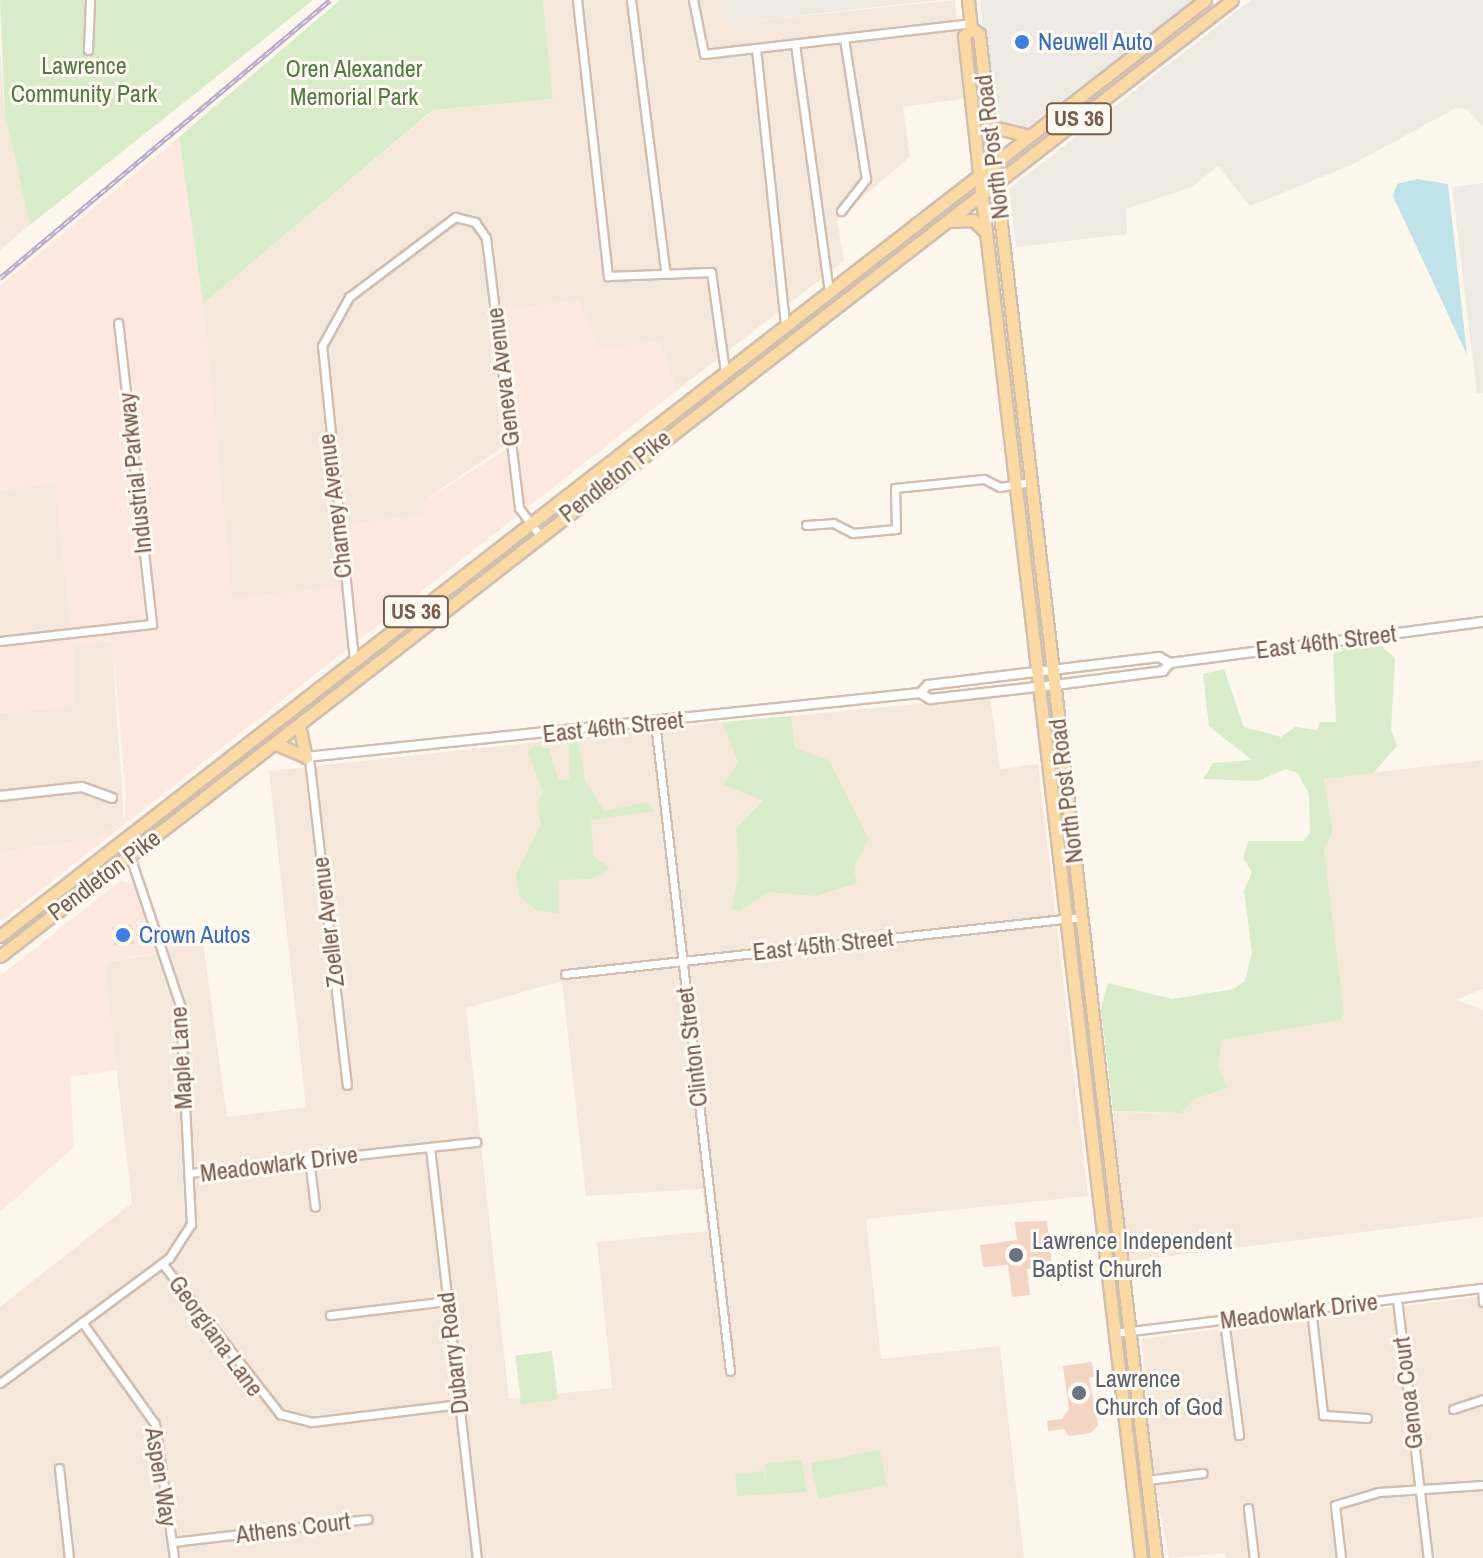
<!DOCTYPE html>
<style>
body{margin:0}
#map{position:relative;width:1483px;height:1558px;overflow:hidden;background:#fdf6ec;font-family:"Archivo Narrow",sans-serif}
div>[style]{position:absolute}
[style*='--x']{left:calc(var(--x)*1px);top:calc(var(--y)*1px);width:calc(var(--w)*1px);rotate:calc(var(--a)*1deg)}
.residential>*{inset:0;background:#f5e8da}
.commercial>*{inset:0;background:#fde8e0}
.industrial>*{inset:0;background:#efe9e4}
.green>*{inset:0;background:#d8ecc9;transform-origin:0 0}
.water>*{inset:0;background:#bfe3e8}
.building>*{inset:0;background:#f3d5c3;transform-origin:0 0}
.roads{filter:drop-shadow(2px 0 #d1beb0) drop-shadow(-2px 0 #d1beb0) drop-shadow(0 2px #d1beb0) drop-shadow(0 -2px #d1beb0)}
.minor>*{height:7px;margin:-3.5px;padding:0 3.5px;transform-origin:3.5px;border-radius:3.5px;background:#fff}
.tertiary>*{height:8px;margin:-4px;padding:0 4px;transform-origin:4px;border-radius:4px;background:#fff}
.primary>*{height:11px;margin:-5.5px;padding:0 5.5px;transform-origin:5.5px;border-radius:5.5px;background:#fbd9a5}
.rail>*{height:5px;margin-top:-2.5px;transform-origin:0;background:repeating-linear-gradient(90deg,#fffaf3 0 6px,#b9a8c9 0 12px);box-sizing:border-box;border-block:2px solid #b9a8c9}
.dots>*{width:22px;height:22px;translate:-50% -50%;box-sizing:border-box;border:4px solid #fffaf3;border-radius:50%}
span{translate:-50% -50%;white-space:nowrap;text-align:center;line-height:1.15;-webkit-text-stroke:6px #fffaf3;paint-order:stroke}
.shield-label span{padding:2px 6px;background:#fffaf3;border:2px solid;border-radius:6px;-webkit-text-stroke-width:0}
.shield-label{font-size:22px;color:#7a5c4d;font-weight:700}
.shop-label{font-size:24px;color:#366cbe}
.left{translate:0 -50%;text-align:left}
.park-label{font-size:24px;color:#537a41}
.street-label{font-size:24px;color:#7a5c4d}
.worship-label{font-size:24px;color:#5b616d}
</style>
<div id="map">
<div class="residential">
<div style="clip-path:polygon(543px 0,726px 0,729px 23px,955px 0,963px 99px,903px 107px,910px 157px,837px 219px,844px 261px,676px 391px,660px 341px,423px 501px,425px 515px,334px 526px,340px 587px,232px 599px,203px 304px,434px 110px,553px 99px)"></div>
<div style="clip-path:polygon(0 48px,5px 115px,30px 225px,0 250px)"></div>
<div style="clip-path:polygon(55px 483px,72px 635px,0 643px,0 490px)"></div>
<div style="clip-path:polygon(112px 641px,124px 821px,97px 839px,0 852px,0 713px,74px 706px,73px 646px)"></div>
<div style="clip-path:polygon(evenodd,990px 697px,1000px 769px,1038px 764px,1088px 1196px,866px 1219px,881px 1359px,1000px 1346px,1024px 1558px,0 1558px,0 1307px,132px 1203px,104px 963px,156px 954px,154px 947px,203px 942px,227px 1117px,306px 1107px,269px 771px,722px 722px,738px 763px,738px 790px,762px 799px,736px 829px,739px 870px,731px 909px,740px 911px,769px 892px,857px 883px,854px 867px,869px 839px,829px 760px,795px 749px,791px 716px,990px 697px,562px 981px,586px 1196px,702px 1189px,708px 1231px,597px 1242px,612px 1388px,509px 1399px,466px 1008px,562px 981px)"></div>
<div style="clip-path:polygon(1483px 760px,1483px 989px,1456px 1000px,1483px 1010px,1483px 1217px,1129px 1261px,1113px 1112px,1181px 1113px,1195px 1099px,1228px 1088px,1218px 1067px,1222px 1040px,1340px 1020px,1324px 849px,1333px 832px,1324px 778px)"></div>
<div style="clip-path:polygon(1483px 1296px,1483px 1558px,1226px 1558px,1225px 1553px,1169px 1558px,1152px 1467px,1142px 1339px)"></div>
</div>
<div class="commercial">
<div style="clip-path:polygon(179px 137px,203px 304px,232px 598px,339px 587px,333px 526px,424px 515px,423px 501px,506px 450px,491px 311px,578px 300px,599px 348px,660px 341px,676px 391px,0 922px,0 852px,97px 839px,124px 821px,126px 794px,112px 641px,73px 647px,75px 706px,0 713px,0 643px,72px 634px,55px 483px,0 490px,0 286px)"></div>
<div style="clip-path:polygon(120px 881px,135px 885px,156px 953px,104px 963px,117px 1070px,70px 1077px,74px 1147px,0 1212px,0 976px)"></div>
</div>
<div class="industrial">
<div style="clip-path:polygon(726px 0,941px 0,729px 23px)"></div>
<div style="clip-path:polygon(980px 0,1194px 0,1021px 132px,992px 122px)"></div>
<div style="clip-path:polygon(1251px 0,1483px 0,1483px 127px,1467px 109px,1456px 108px,1351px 165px,1250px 206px,1218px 166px,1192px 187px,1126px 209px,1127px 234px,1016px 247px,1009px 189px)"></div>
<div style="clip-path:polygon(1483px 183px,1483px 393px,1477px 394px,1452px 187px)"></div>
</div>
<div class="green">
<div style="clip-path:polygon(0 0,313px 0,30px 225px,5px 115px)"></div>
<div style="clip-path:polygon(340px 0,543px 0,553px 99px,433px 110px,203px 304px,179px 137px)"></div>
<div style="clip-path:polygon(1379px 644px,1395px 658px,1391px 730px,1397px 746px,1373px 773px,1324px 779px,1333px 832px,1324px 849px,1344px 1014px,1340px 1020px,1222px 1040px,1218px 1067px,1228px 1088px,1195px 1099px,1181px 1113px,1113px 1111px,1101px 1009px,1108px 983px,1172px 999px,1234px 989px,1245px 981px,1252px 953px,1244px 891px,1252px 872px,1243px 858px,1248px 841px,1303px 841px,1310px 833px,1309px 794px,1298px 773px,1286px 769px,1258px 781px,1203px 779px,1213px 763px,1252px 760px,1209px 726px,1203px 674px,1224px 669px,1244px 727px,1281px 737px,1295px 727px,1317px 730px,1320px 722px,1336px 722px,1333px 649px)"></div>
<div style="clip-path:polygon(791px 716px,795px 748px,829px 760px,869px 839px,854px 867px,857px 883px,817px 896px,769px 892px,740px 911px,731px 909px,739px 870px,736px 829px,762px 800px,723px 785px,738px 763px,722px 722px)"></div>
<div style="clip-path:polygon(578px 742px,586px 782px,604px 811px,647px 802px,656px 811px,591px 820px,594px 857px,610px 868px,592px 879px,558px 880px,559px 913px,537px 911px,519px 895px,516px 874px,541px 824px,537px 805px,543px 792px,528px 752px,534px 745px,549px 749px,559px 781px,569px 779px,569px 744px)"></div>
<div style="left:552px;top:1351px;width:49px;height:37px;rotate:83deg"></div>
<div style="left:880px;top:1450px;width:36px;height:70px;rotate:79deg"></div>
<div style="clip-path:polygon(802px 1460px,807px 1492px,737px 1496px,735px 1474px,764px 1471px,767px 1484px,765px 1464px)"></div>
</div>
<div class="water">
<div style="clip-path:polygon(1417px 179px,1448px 184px,1467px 355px,1393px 196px,1397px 184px)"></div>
</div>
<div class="building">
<div style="left:132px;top:925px;width:19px;height:20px;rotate:84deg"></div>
<div style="clip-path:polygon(1047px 1221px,1052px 1267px,1027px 1269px,1030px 1295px,1012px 1297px,1008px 1265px,983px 1267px,980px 1245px,1017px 1240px,1015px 1222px)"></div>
<div style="clip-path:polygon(1092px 1362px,1094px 1377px,1089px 1378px,1098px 1425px,1091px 1433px,1069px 1436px,1064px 1429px,1048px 1431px,1047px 1421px,1062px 1419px,1069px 1409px,1063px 1366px)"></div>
</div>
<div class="roads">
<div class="minor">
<div style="--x:577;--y:0;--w:278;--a:83.6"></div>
<div style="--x:608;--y:276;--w:103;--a:-2.2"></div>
<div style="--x:711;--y:272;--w:100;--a:82"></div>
<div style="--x:631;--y:0;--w:273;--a:82.8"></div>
<div style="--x:693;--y:0;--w:55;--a:78.5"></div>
<div style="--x:704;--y:54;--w:268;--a:-6.6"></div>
<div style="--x:795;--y:44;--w:249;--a:82.2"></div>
<div style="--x:756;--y:48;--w:279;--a:84"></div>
<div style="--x:88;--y:50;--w:50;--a:-87.7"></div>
<div style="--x:841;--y:211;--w:41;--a:-52"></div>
<div style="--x:866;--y:179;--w:143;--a:-98.9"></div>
<div style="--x:806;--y:525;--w:27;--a:-4"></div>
<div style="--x:833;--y:523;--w:22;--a:27"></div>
<div style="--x:853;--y:533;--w:43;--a:-5.3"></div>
<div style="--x:896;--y:529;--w:41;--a:-91.4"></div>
<div style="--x:895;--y:488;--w:89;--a:-5.8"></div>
<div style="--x:984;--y:479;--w:18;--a:27"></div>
<div style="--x:1000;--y:487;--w:30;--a:-9"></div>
<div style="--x:0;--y:641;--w:153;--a:-6.4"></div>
<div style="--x:152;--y:624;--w:303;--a:-96.4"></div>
<div style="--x:354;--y:660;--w:316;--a:-95.8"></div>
<div style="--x:322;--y:346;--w:56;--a:-61.1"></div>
<div style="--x:349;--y:297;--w:133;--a:-37"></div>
<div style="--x:455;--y:217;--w:21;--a:14"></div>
<div style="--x:475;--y:222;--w:19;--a:55"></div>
<div style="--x:486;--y:238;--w:272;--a:83"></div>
<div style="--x:519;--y:508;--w:34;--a:53"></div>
<div style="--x:655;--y:722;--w:653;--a:83.41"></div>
<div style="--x:309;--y:758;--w:329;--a:83.4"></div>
<div style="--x:565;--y:974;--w:519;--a:-6.3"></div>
<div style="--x:430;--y:1147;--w:414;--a:83.5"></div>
<div style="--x:309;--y:1159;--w:48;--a:82.9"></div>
<div style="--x:190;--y:1173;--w:288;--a:-6.2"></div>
<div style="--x:162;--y:1263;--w:192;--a:52"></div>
<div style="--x:280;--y:1414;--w:32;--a:14"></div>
<div style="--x:311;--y:1422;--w:149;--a:-6.9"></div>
<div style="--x:1482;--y:1288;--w:14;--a:86"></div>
<div style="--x:1397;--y:1299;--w:261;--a:83.2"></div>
<div style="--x:1311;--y:1309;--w:107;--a:83.5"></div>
<div style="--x:1323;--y:1415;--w:44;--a:3.9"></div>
<div style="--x:330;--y:1315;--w:118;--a:-6.8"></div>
<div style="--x:1224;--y:1320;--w:116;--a:82.6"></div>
<div style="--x:82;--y:1322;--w:125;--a:54.4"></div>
<div style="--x:155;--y:1424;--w:135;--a:81.9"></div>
<div style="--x:1114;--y:1333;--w:372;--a:-7"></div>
<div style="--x:0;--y:1383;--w:210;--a:-36.5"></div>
<div style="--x:169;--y:1258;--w:40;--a:-57.1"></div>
<div style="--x:191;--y:1224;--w:219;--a:-92.9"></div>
<div style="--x:180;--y:1005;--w:157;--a:-108.6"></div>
<div style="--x:1453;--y:1409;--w:32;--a:-18"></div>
<div style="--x:59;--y:1468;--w:91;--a:83.7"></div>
<div style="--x:1147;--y:1480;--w:56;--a:-7.1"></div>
<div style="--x:1248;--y:1508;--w:50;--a:83.2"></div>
<div style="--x:172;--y:1542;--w:197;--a:-6.7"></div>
<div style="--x:1341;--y:1558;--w:53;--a:-96.5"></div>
<div style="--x:1335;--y:1505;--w:46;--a:-16.5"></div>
<div style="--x:1379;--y:1492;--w:104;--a:-3.9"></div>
</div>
<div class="tertiary">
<div style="--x:920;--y:693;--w:12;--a:31"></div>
<div style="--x:930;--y:699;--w:134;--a:-6.4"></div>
<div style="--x:1063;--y:684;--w:101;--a:-7.4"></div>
<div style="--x:1163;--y:671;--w:11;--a:-49"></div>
<div style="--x:306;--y:757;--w:617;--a:-5.95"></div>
<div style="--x:920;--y:693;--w:11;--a:-45"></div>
<div style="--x:928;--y:685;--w:233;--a:-6.9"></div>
<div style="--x:1159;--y:657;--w:13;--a:29"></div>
<div style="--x:1170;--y:663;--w:316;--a:-7.5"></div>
<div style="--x:0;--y:796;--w:82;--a:-6.3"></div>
<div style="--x:82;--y:787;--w:32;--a:20"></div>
</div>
<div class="primary">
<div style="--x:968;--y:0;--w:28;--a:84"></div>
<div style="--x:971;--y:28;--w:10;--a:37"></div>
<div style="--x:979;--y:34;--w:1534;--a:83.38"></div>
<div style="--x:971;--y:28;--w:11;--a:131"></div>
<div style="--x:964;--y:36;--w:137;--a:83.7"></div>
<div style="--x:979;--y:172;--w:1395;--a:83.33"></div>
<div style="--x:989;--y:126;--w:41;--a:14"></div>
<div style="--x:948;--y:221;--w:25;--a:-2"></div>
<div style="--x:973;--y:220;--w:16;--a:43"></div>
<div style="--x:299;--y:725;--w:33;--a:78"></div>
<div style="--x:276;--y:744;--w:33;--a:23"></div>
<div style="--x:0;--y:936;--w:1526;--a:-37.84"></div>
<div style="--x:0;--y:956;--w:1559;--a:-37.81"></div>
</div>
</div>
<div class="rail">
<div style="--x:0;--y:278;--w:431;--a:-40.1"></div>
</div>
<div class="dots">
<div style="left:1022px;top:42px;background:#3f7fe0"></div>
<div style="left:123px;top:935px;background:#3f7fe0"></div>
<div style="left:1016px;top:1255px;background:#6b7280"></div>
<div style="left:1079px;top:1393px;background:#6b7280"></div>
</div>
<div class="shield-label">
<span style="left:1079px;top:119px">US 36</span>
<span style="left:416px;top:612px">US 36</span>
</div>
<div class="shop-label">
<span class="left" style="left:1038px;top:42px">Neuwell Auto</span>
<span class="left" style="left:139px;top:935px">Crown Autos</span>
</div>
<div class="park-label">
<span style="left:84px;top:80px">Lawrence<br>Community Park</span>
<span style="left:354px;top:83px">Oren Alexander<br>Memorial Park</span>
</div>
<div class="street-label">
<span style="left:992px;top:147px;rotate:-97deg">North Post Road</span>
<span style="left:503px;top:377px;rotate:-97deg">Geneva Avenue</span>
<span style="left:135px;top:473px;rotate:-96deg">Industrial Parkway</span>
<span style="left:615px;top:476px;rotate:-38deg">Pendleton Pike</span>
<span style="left:335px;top:506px;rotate:-97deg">Charney Avenue</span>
<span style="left:1326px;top:642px;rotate:-7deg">East 46th Street</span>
<span style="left:613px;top:727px;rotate:-6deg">East 46th Street</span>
<span style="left:1066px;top:791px;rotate:-97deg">North Post Road</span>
<span style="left:104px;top:875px;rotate:-37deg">Pendleton Pike</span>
<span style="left:328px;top:922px;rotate:-97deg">Zoeller Avenue</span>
<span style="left:823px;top:945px;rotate:-6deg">East 45th Street</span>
<span style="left:692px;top:1047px;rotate:-97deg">Clinton Street</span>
<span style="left:181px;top:1058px;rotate:-93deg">Maple Lane</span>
<span style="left:279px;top:1164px;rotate:-7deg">Meadowlark Drive</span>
<span style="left:1299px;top:1311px;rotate:-7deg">Meadowlark Drive</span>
<span style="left:216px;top:1336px;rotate:54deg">Georgiana Lane</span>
<span style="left:453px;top:1353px;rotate:-97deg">Dubarry Road</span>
<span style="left:1408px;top:1393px;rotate:-97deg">Genoa Court</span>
<span style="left:161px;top:1477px;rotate:81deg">Aspen Way</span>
<span style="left:293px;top:1528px;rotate:-7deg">Athens Court</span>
</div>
<div class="worship-label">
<span class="left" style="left:1032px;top:1255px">Lawrence Independent<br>Baptist Church</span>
<span class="left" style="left:1095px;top:1393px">Lawrence<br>Church of God</span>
</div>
</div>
